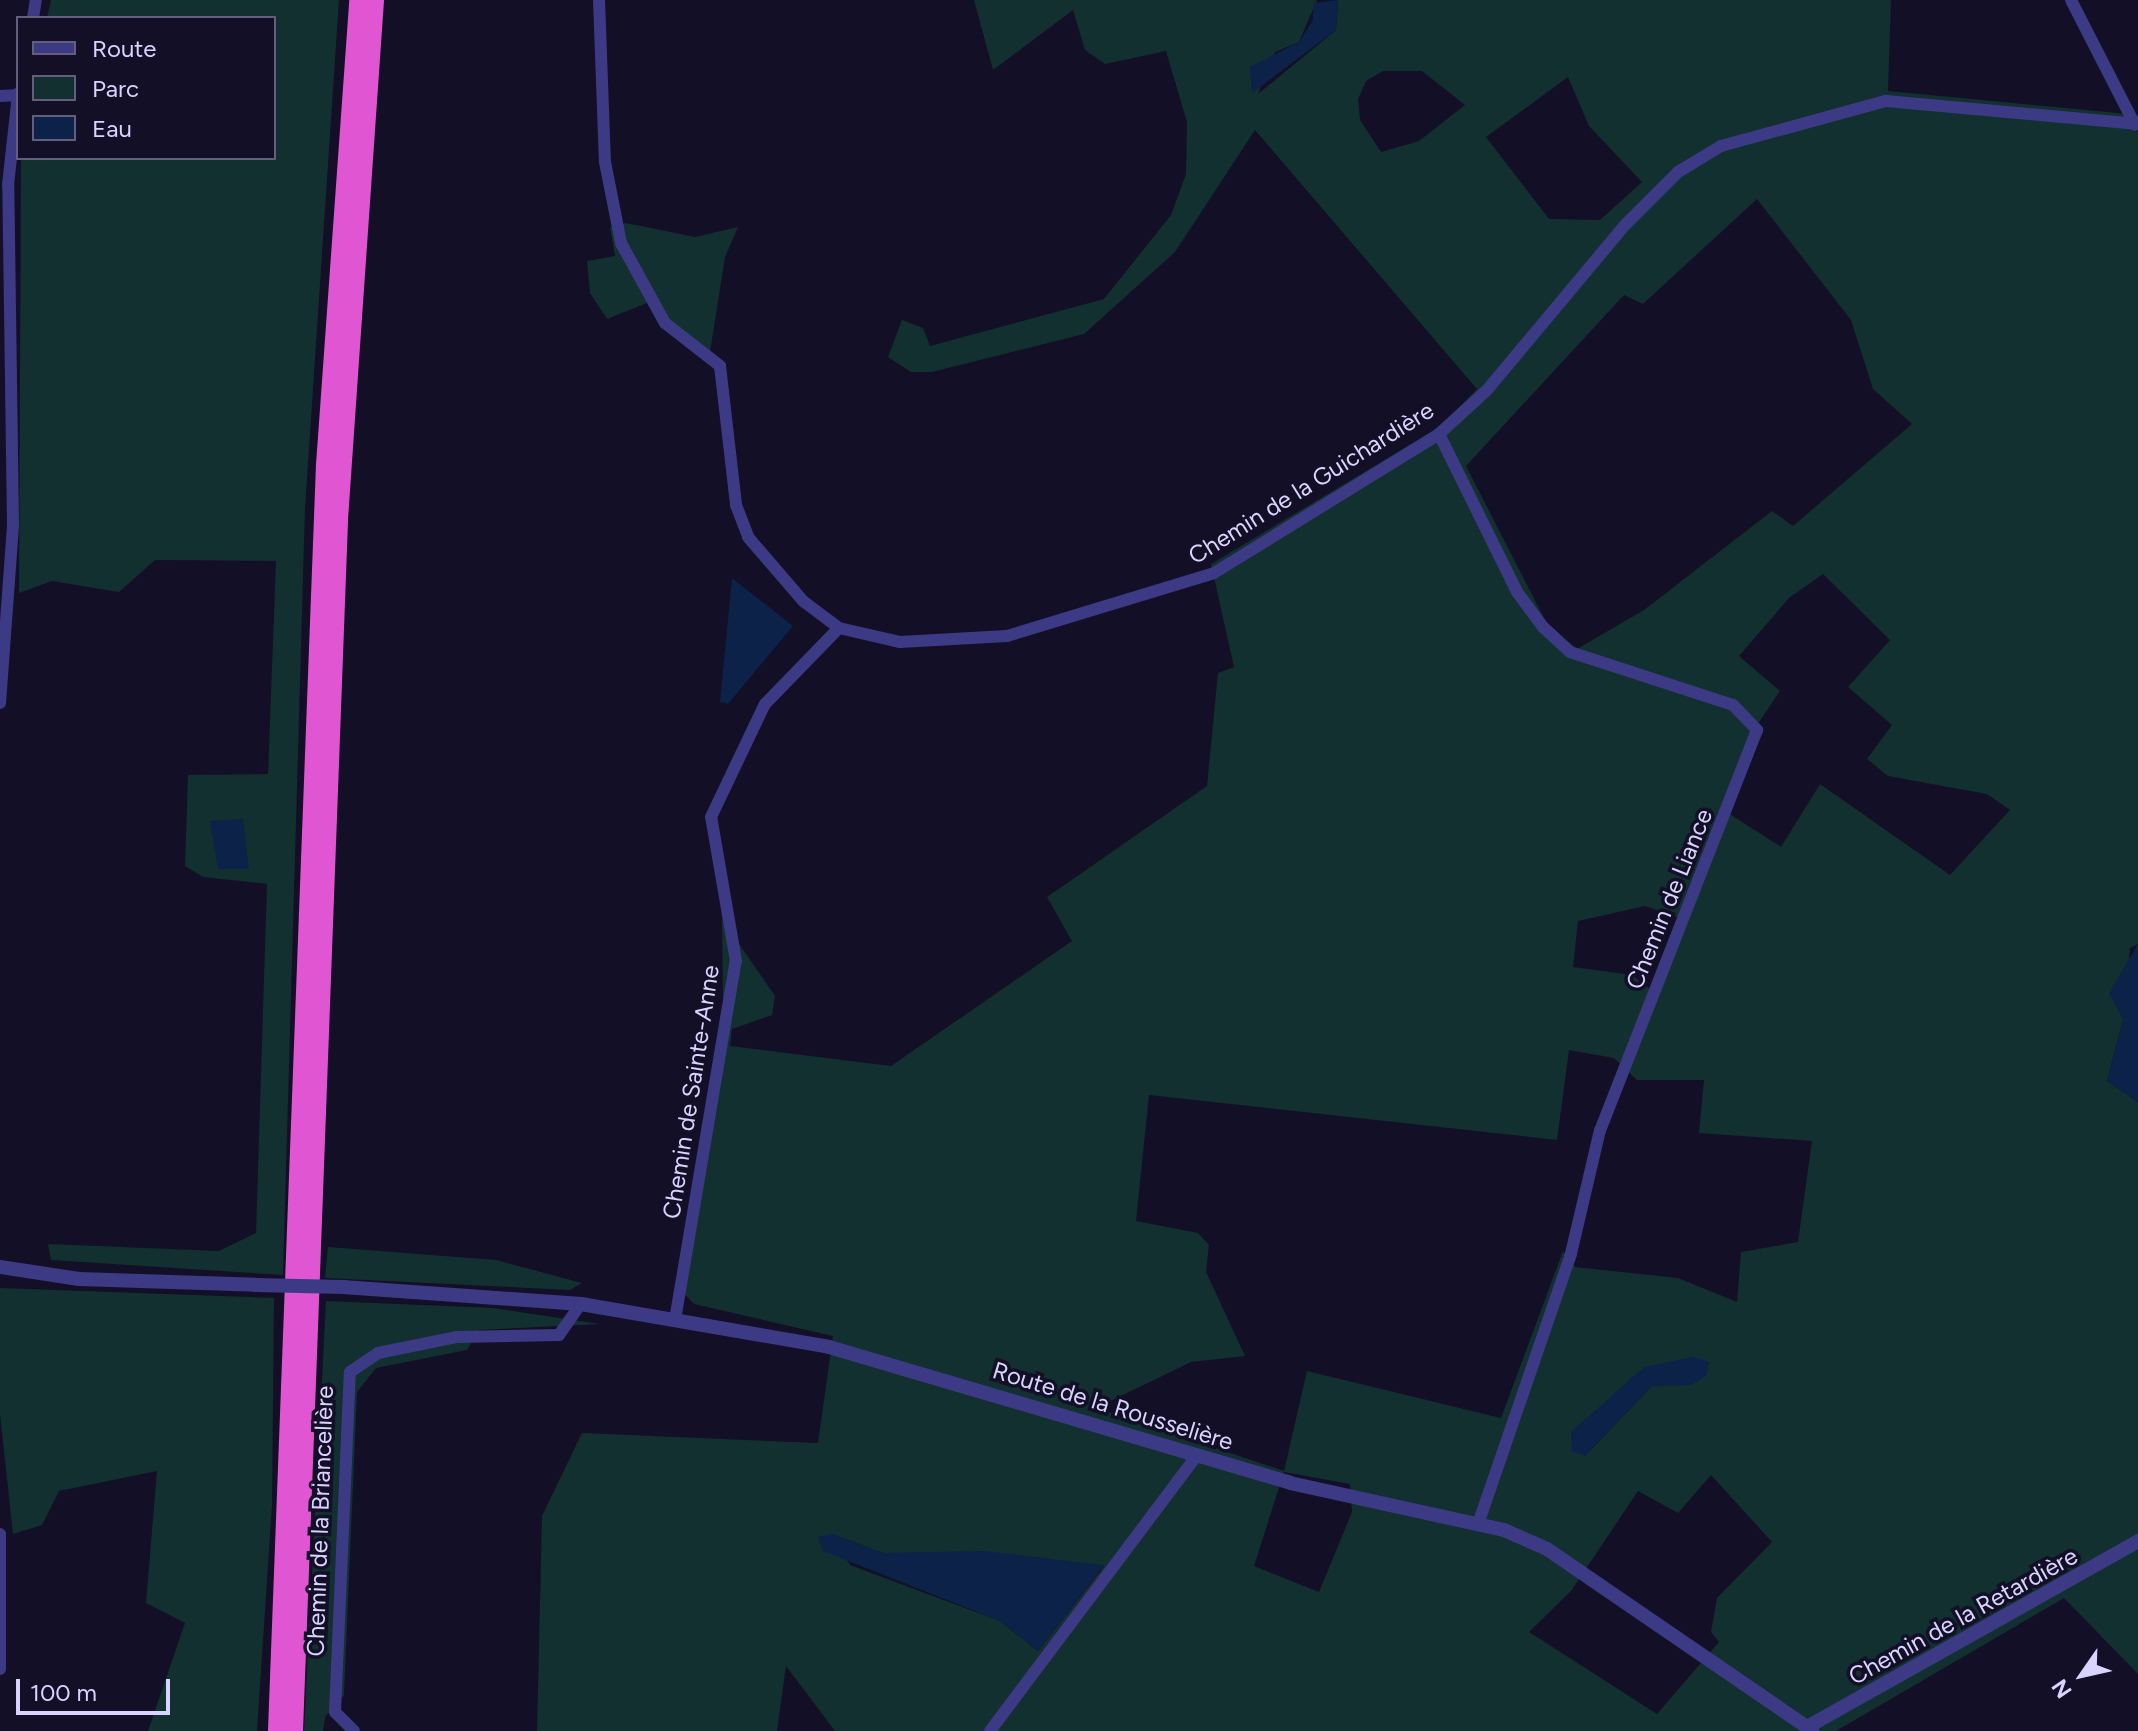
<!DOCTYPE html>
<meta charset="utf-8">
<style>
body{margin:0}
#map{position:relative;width:2138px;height:1731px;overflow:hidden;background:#130f26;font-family:Figtree,sans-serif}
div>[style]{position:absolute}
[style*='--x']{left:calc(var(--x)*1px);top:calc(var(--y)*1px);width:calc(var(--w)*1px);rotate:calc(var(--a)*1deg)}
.green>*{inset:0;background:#12302f}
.water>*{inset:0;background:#0c2248}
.minor>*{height:12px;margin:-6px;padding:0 6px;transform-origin:6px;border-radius:6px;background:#3d3a85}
.tertiary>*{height:14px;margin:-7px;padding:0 7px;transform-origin:7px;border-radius:7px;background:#3d3a85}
.trunk>*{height:20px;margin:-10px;padding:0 10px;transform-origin:10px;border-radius:10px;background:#e055d1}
.tertiary-bridge>*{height:14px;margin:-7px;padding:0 7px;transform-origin:7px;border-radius:7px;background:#3d3a85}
span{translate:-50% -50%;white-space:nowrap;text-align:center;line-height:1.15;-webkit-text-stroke:7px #130f26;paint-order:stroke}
.street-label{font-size:24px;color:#d9d4ff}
.legend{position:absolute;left:16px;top:16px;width:260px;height:144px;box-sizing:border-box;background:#130f26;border:2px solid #625e7d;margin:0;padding:10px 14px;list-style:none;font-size:24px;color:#d9d4ff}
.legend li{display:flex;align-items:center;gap:16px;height:40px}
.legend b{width:40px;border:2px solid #625e7d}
.north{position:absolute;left:2042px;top:1635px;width:80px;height:80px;-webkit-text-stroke:6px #130f26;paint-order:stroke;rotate:236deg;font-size:22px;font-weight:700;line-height:32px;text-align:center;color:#d9d4ff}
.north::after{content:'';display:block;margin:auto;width:28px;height:36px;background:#d9d4ff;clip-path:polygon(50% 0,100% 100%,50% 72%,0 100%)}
.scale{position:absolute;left:16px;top:1679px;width:154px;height:36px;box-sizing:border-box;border:4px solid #d9d4ff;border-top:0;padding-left:10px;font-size:24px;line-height:28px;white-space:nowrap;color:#d9d4ff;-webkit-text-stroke:6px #130f26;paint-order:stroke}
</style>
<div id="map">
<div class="green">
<div style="clip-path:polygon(51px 0,339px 0,305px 508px,283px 1275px,51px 1260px,48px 1244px,219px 1251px,256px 1233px,267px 884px,203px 877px,185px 866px,188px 775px,268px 774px,276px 561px,155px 560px,119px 592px,52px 581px,19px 593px,21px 158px,274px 158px,274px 18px,47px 18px)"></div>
<div style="clip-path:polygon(evenodd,974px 0,1317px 0,1299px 42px,1275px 52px,1258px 94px,1336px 30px,1338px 0,1891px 0,1888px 91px,2138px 115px,2138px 944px,2130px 948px,2123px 1020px,2107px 1081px,2138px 1102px,2138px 1674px,2064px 1598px,1836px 1731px,835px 1731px,786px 1666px,777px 1731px,537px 1731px,542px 1516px,582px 1433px,818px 1443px,833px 1336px,694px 1304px,677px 1286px,723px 1001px,722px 919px,775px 996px,772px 1015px,732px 1029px,730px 1046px,891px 1066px,1072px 941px,1047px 897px,1207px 786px,1218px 673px,1234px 667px,1211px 564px,1441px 426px,1477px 389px,1255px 130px,1175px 252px,1084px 334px,932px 372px,911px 372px,888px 357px,902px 320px,923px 328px,930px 346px,1104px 299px,1171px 215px,1186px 174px,1187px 122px,1166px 51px,1105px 64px,1085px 50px,1073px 10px,993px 70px,974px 0,1383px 71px,1422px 71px,1465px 105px,1419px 141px,1381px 152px,1360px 120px,1358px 99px,1366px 81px,1383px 71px,974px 0,1568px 77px,1589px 126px,1642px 182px,1600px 220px,1549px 219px,1486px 137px,1568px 77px,974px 0,1757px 199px,1851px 320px,1873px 389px,1912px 424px,1793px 526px,1772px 511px,1644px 610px,1577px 649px,1546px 622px,1466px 466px,1624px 295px,1643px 304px,1757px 199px,974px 0,1823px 574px,1890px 640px,1848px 687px,1892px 725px,1867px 759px,1888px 776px,1987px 794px,2010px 810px,1950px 875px,1820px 784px,1781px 847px,1722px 809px,1751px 734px,1780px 691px,1739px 656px,1789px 598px,1823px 574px,974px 0,1645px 906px,1688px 921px,1658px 995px,1632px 975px,1573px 967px,1578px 921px,1645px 906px,974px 0,1569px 1050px,1614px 1058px,1637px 1080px,1704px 1080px,1699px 1133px,1812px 1141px,1798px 1242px,1741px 1252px,1737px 1302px,1678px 1278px,1575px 1267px,1563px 1251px,1501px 1418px,1307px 1371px,1284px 1471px,1096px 1408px,1191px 1362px,1245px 1356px,1206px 1272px,1209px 1245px,1198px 1233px,1136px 1221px,1149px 1095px,1557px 1140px,1569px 1050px,974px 0,1694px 1357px,1697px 1381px,1652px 1386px,1585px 1456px,1644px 1368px,1694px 1357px,974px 0,1284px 1472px,1350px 1484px,1352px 1512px,1319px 1592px,1254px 1566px,1284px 1472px,974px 0,1711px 1475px,1772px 1542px,1717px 1598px,1711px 1632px,1719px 1642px,1657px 1714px,1529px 1632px,1571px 1591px,1638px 1491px,1678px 1513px,1711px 1475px,974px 0,832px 1534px,883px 1553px,1104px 1566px,1038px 1651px,1000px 1621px,850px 1565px,832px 1534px)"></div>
<div style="clip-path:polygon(626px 223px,695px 237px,738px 227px,725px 257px,710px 352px,668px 330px,647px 303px,607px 319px,590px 293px,587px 261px,615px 256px,610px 227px)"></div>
<div style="clip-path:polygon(328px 1247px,496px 1260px,582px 1283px,570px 1290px,325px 1278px)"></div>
<div style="clip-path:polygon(0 1288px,274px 1298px,272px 1505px,257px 1731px,148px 1731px,185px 1623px,146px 1603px,157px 1471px,59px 1491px,42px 1525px,13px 1534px,0 1414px)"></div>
<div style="clip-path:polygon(326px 1301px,493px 1308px,600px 1324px,479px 1330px,467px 1350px,376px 1368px,357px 1392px,344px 1695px,325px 1717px,323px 1731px,304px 1731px)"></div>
</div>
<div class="water">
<div style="clip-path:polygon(1338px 0,1336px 30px,1252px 93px,1250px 67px,1299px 42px,1313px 20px,1313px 3px)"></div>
<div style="clip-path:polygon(732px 578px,793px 626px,728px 704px,720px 702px)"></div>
<div style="clip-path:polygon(243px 819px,249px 869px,218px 869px,210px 821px)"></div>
<div style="clip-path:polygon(2138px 944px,2138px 1102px,2107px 1081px,2123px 1020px,2109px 993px)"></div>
<div style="clip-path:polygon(1694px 1357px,1709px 1362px,1706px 1376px,1691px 1385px,1652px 1386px,1585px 1456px,1572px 1451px,1571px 1432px,1644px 1367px)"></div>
<div style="clip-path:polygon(832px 1534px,883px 1553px,984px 1551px,1104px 1565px,1038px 1651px,1000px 1621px,823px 1551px,818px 1537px)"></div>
</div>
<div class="minor">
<div style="--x:599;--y:0;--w:162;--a:87.9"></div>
<div style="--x:605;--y:162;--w:83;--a:78.8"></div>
<div style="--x:621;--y:243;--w:91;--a:61.2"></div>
<div style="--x:665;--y:323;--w:70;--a:38"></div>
<div style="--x:720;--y:366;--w:140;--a:83.4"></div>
<div style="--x:736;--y:505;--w:34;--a:69"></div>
<div style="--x:748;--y:537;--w:84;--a:49.3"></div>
<div style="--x:803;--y:601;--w:45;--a:36.9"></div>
<div style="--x:839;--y:628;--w:63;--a:12.9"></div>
<div style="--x:900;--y:642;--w:107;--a:-3.2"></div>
<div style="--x:1007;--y:636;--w:216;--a:-16.9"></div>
<div style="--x:1214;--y:573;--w:264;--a:-31.7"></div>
<div style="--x:1439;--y:434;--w:65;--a:-42.5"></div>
<div style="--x:1487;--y:390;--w:217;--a:-50.1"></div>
<div style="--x:1626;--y:224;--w:74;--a:-45"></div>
<div style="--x:1678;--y:172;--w:50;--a:-31.2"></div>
<div style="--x:1721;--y:146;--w:171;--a:-15.3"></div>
<div style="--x:1886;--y:101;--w:253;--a:5.2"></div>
<div style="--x:2071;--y:0;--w:140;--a:62.9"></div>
<div style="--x:33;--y:18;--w:18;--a:-81"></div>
<div style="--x:0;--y:96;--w:18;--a:-3"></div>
<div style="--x:1439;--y:434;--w:176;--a:63.7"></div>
<div style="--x:1517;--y:592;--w:44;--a:53.4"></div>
<div style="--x:1543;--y:627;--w:37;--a:43"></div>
<div style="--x:1570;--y:652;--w:171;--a:18"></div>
<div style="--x:1733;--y:705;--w:35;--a:46"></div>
<div style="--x:1757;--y:730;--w:430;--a:111.4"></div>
<div style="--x:1600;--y:1130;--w:127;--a:103.2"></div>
<div style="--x:1571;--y:1254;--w:286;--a:109"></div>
<div style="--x:0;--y:703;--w:179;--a:-85.8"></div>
<div style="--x:13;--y:524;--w:339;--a:-90.8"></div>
<div style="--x:8;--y:185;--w:92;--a:-83.7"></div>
<div style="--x:675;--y:1320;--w:364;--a:-80.4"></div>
<div style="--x:736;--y:961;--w:146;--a:-99.8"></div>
<div style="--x:711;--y:817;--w:125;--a:-64.5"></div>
<div style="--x:765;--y:704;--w:106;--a:-45.8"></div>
<div style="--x:0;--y:1534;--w:135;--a:90"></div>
<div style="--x:354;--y:1731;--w:27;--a:-135"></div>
<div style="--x:335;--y:1712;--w:340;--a:-87.5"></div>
<div style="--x:350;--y:1372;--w:34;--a:-34"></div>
<div style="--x:378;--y:1353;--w:81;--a:-11.4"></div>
<div style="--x:457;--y:1337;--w:102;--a:-1.1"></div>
<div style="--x:559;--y:1335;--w:38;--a:-55"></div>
<div style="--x:990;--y:1731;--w:345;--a:-53.1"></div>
</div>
<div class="tertiary">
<div style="--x:0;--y:1267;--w:80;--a:8.6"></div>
<div style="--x:79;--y:1279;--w:177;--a:1.9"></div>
<div style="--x:343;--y:1287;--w:239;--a:4.1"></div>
<div style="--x:581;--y:1304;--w:252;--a:9.8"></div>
<div style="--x:829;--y:1347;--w:481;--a:16.4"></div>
<div style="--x:1290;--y:1483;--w:219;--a:12.4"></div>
<div style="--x:1504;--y:1530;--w:47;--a:23.8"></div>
<div style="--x:1547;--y:1549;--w:322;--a:34.4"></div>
<div style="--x:1807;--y:1727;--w:380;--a:-29.3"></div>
</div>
<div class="trunk">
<div style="--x:278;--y:1731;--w:1267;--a:-87.83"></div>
<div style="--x:326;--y:465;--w:466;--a:-85.9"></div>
<div style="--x:293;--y:1731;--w:1213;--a:-87.87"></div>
<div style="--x:338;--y:519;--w:520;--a:-86.03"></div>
</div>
<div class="tertiary-bridge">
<div style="--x:256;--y:1285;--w:87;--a:1.3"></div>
</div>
<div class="street-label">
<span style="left:1311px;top:483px;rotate:-32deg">Chemin de la Guichardière</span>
<span style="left:1669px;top:899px;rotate:-68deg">Chemin de Liance</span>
<span style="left:691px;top:1092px;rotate:-81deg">Chemin de Sainte-Anne</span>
<span style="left:1113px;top:1406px;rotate:17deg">Route de la Rousselière</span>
<span style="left:320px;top:1521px;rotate:-88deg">Chemin de la Briancelière</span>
<span style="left:1963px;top:1616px;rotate:-29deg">Chemin de la Retardière</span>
</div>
<ul class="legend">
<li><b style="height:10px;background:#3d3a85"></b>Route</li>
<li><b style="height:22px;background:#12302f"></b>Parc</li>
<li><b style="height:22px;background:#0c2248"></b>Eau</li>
</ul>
<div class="north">N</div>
<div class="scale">100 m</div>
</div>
